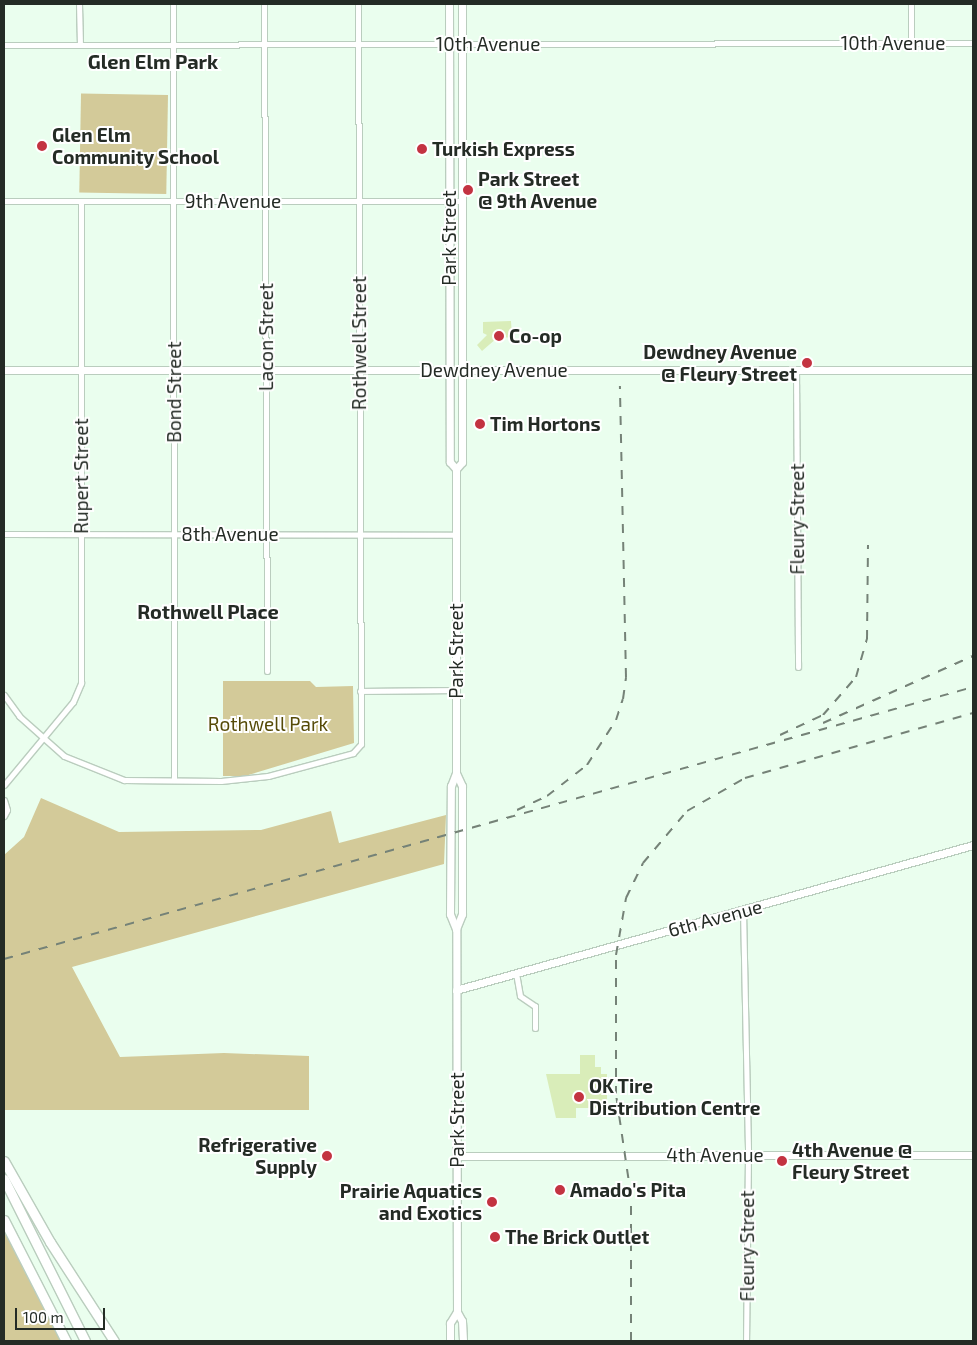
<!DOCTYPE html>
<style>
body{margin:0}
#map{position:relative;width:977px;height:1345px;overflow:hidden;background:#eafeee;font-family:"Exo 2",sans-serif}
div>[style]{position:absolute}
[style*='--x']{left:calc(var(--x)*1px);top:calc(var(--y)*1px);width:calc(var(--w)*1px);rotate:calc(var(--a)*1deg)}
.green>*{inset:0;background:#d3ca99;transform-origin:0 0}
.building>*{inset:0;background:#d9edb9}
.roads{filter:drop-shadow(1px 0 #bacdbe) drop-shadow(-1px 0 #bacdbe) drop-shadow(0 1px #bacdbe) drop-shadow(0 -1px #bacdbe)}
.street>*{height:5px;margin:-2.5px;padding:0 2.5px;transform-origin:2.5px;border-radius:2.5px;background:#fff}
.secondary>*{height:7px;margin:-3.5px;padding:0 3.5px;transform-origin:3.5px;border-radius:3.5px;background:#fff}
.highway>*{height:9px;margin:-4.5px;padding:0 4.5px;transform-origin:4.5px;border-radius:4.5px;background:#fff}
.rail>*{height:2px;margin-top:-1px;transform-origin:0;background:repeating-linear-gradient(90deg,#758277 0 9px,transparent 0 18px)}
.dots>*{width:14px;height:14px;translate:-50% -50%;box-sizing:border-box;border:2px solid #fff;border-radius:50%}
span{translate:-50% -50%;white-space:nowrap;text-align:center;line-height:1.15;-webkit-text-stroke:4px #fff;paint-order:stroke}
.street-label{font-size:19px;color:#242b25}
.poi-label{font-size:19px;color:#242b25;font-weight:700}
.left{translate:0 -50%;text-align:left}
.right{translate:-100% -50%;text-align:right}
.park-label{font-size:19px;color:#564b08}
.neighbourhood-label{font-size:20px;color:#242b25;font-weight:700}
.frame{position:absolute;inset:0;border:5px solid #242b25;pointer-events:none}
.scale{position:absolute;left:15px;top:1308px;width:90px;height:22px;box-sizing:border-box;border:2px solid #242b25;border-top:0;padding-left:6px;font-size:15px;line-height:18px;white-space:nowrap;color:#242b25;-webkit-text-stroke:4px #fff;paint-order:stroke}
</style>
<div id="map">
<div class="green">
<div style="left:168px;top:95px;width:99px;height:87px;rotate:91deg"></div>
<div style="clip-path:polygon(223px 681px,310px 681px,316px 687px,353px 686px,354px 743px,245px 776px,223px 776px)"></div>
<div style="clip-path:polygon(41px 798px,119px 832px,261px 830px,331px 811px,339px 843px,446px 815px,444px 864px,72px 967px,120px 1057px,224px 1053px,309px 1056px,309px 1110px,4px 1110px,4px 855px,24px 837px)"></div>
<div style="clip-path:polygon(4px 1229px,62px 1341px,4px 1341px)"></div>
</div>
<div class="building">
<div style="clip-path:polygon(511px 321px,512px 337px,497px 338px,482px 351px,477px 345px,487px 335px,483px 333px,483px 322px)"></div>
<div style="clip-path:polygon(580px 1055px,595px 1055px,595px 1067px,601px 1067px,601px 1074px,607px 1074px,607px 1108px,576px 1108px,576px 1118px,556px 1118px,546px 1074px,580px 1074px)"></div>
</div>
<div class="roads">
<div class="street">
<div style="--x:79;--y:4;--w:41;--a:88.6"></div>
<div style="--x:173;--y:4;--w:776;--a:89.93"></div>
<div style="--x:264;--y:4;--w:667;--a:89.74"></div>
<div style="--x:911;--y:4;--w:39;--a:90"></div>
<div style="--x:4;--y:45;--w:969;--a:-0.12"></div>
<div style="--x:4;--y:201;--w:458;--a:0"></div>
<div style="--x:796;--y:370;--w:297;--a:89.6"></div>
<div style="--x:4;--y:534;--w:452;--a:0.1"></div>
<div style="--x:360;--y:691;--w:96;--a:-0.6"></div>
<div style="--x:4;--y:695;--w:26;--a:54"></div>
<div style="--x:19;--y:716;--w:60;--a:41.6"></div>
<div style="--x:64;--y:756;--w:65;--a:21.8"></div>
<div style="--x:124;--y:780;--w:97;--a:0.6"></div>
<div style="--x:221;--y:781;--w:47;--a:-6.1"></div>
<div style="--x:268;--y:776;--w:88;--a:-15.1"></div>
<div style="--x:353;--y:753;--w:12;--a:-48"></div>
<div style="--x:361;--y:744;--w:740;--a:-90.23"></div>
<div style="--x:4;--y:785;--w:108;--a:-50.3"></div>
<div style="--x:73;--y:702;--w:21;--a:-67"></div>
<div style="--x:81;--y:683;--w:482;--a:-90"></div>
<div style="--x:4;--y:800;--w:10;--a:73"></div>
<div style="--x:7;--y:810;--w:7;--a:117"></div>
<div style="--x:743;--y:910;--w:245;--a:88.8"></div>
<div style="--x:748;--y:1155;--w:186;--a:90.6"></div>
<div style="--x:516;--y:973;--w:23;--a:80"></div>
<div style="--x:520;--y:996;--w:18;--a:34"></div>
<div style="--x:535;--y:1006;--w:22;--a:90"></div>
</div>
<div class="secondary">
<div style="--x:449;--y:4;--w:458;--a:89.9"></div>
<div style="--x:450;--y:462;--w:9;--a:49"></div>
<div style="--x:4;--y:370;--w:969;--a:0"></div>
<div style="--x:456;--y:929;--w:16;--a:-112"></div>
<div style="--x:450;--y:914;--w:128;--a:-89.6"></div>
<div style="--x:451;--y:786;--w:14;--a:-69"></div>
<div style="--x:456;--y:773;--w:304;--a:-90"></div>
<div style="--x:456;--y:469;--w:9;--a:-49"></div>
<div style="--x:462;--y:462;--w:458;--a:-90"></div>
<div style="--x:456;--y:990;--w:537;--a:-15.67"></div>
<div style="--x:457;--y:1156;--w:516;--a:-0.11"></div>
<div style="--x:457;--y:1312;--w:10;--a:61"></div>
<div style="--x:462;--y:1321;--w:20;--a:87"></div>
<div style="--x:450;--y:1341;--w:18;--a:-90"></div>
<div style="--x:450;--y:1323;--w:13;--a:-58"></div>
<div style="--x:457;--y:1312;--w:383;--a:-90.1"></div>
<div style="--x:456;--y:929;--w:16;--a:-68"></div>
<div style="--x:462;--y:914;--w:128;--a:-90"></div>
<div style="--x:462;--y:786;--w:14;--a:-115"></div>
</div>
<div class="highway">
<div style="--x:4;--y:1161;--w:93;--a:60.4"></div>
<div style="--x:50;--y:1242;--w:118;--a:57.1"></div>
<div style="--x:4;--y:1179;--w:181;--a:63.4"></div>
<div style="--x:4;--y:1220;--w:136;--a:62.9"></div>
</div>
</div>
<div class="rail">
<div style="--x:823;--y:723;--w:164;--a:-24.1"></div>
<div style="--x:780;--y:735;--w:47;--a:-24.9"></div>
<div style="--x:823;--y:715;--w:50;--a:-49"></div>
<div style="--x:856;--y:677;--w:40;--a:-74"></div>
<div style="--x:867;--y:639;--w:94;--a:-89.4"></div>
<div style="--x:517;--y:810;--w:33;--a:-25"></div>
<div style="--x:547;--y:796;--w:51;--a:-37.8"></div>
<div style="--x:587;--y:765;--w:54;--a:-57.2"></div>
<div style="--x:616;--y:720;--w:22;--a:-72"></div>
<div style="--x:623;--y:699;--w:22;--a:-82"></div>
<div style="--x:626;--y:677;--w:291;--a:-91.2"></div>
<div style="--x:4;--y:959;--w:1006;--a:-15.68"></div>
<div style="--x:631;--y:1341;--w:145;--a:-90"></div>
<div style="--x:631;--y:1196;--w:102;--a:-98.4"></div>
<div style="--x:616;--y:1095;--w:140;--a:-90"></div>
<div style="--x:616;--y:955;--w:58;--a:-80"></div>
<div style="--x:626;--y:898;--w:39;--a:-64"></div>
<div style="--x:643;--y:863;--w:68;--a:-49.8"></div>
<div style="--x:687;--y:811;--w:67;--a:-29.6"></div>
<div style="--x:745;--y:778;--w:237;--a:-15.9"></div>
</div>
<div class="dots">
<div style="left:42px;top:146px;background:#c33341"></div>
<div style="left:422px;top:149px;background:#c33341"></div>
<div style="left:468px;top:190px;background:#c33341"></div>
<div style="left:499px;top:336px;background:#c33341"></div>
<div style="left:807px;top:363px;background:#c33341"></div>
<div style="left:480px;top:424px;background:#c33341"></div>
<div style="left:579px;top:1097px;background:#c33341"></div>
<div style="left:327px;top:1156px;background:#c33341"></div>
<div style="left:782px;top:1161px;background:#c33341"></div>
<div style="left:560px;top:1190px;background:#c33341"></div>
<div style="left:492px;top:1202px;background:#c33341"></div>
<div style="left:495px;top:1237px;background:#c33341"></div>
</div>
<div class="street-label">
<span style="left:893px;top:43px">10th Avenue</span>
<span style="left:488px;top:44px">10th Avenue</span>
<span style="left:233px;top:201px">9th Avenue</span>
<span style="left:449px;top:238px;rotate:-90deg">Park Street</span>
<span style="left:266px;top:337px;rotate:-90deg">Lacon Street</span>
<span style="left:359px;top:343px;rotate:-90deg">Rothwell Street</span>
<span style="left:494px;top:370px">Dewdney Avenue</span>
<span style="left:174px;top:392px;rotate:-90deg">Bond Street</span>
<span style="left:81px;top:476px;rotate:-90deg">Rupert Street</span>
<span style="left:797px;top:519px;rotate:-90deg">Fleury Street</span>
<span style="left:230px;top:534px">8th Avenue</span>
<span style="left:456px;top:651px;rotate:-90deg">Park Street</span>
<span style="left:715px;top:918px;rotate:-15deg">6th Avenue</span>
<span style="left:457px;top:1120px;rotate:-90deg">Park Street</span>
<span style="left:715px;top:1155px">4th Avenue</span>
<span style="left:747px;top:1246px;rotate:-90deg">Fleury Street</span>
</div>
<div class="poi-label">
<span class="left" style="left:52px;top:146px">Glen Elm<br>Community School</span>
<span class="left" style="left:432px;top:149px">Turkish Express</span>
<span class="left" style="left:478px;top:190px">Park Street<br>@ 9th Avenue</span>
<span class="left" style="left:509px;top:336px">Co-op</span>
<span class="right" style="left:797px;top:363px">Dewdney Avenue<br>@ Fleury Street</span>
<span class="left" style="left:490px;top:424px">Tim Hortons</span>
<span class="left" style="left:589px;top:1097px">OK Tire<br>Distribution Centre</span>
<span class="right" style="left:317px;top:1156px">Refrigerative<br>Supply</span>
<span class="left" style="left:792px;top:1161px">4th Avenue @<br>Fleury Street</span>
<span class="left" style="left:570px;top:1190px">Amado's Pita</span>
<span class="right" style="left:482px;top:1202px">Prairie Aquatics<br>and Exotics</span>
<span class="left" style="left:505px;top:1237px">The Brick Outlet</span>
</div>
<div class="park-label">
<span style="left:268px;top:724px">Rothwell Park</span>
</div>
<div class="neighbourhood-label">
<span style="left:153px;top:61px">Glen Elm Park</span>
<span style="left:208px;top:611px">Rothwell Place</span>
</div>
<div class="frame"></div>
<div class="scale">100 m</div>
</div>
